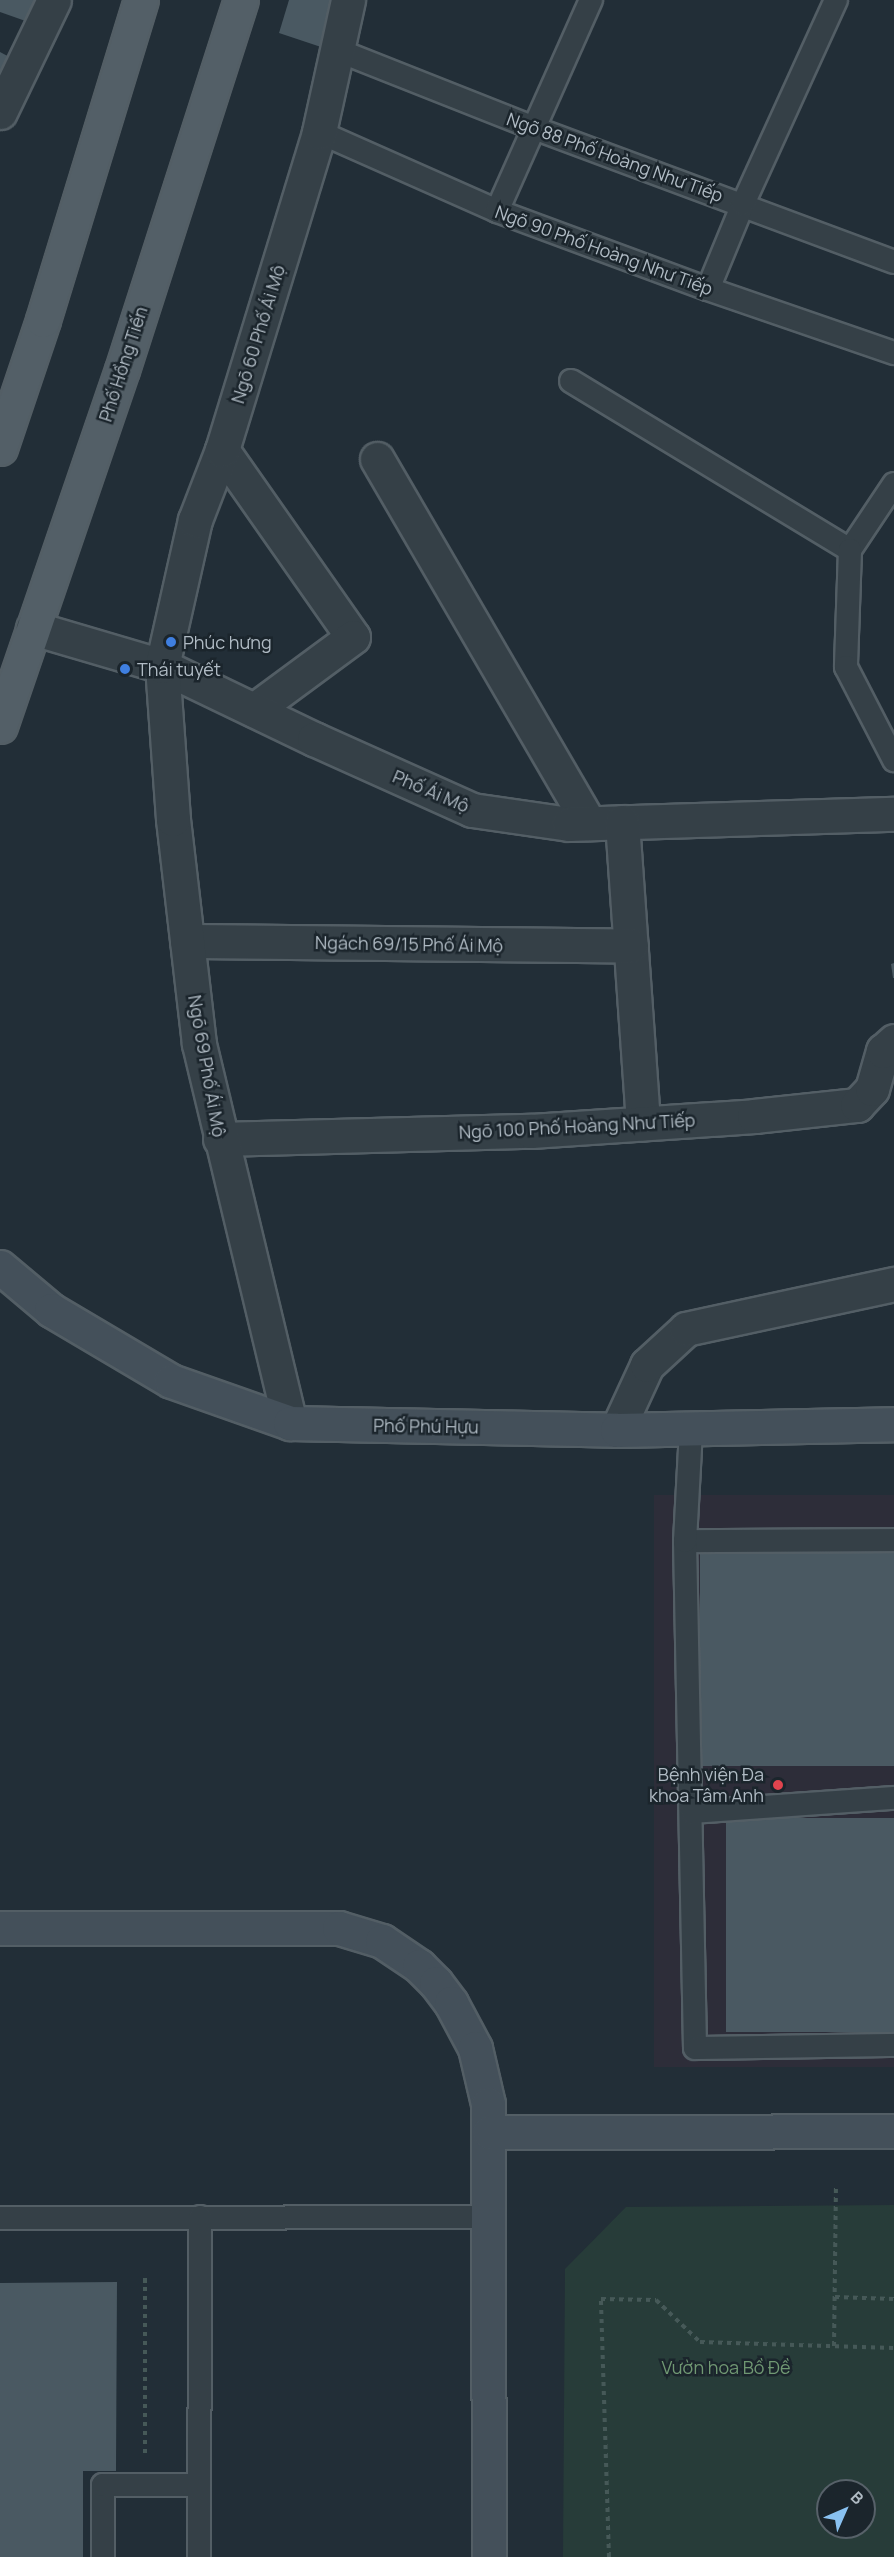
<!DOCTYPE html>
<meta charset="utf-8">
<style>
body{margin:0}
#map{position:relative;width:894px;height:2557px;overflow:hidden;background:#222e37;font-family:Manrope,sans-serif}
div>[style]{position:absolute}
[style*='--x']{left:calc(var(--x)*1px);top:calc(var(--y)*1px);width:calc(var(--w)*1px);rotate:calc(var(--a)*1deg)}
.medical>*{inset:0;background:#2d2d39;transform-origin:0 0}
.green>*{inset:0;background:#273c39}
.building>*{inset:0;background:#4a5962;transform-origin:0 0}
.path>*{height:4px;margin-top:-2px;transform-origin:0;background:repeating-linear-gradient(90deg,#465958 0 4.5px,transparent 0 9px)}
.roads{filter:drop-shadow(2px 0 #535e65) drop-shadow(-2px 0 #535e65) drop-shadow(0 2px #535e65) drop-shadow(0 -2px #535e65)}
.lane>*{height:22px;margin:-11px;padding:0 11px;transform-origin:11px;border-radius:11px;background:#354047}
.street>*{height:33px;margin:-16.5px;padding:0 16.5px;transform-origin:16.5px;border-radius:16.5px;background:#354047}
.secondary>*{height:33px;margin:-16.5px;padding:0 16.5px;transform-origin:16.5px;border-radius:16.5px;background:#44505a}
.primary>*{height:33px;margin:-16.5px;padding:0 16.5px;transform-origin:16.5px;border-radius:16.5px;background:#535f67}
.dots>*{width:16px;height:16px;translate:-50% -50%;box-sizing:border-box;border:3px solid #1b252c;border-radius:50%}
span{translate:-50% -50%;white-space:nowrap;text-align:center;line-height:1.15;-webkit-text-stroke:5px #1b252c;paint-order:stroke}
.street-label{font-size:18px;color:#b0bbc4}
.poi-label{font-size:18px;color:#b0bbc4}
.left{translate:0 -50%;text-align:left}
.right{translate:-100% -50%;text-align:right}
.park-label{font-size:18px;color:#709873}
.north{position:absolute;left:816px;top:2479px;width:60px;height:60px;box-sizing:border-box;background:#1b252c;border:2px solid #576169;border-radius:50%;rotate:45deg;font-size:16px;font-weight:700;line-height:24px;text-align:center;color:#b0bbc4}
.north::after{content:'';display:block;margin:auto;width:21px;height:27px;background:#89c1f0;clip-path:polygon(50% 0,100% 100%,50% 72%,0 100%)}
</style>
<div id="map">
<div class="medical">
<div style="left:894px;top:1495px;width:572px;height:240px;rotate:90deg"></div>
</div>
<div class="green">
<div style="clip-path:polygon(evenodd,894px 2205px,894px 2557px,563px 2557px,565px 2269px,626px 2207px,894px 2205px,828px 2491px,864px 2491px,864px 2527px,828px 2527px,828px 2491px)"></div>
</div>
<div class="building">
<div style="clip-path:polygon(0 0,42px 0,34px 24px,0 12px)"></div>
<div style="clip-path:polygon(289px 0,340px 0,324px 48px,279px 33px)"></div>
<div style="clip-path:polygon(0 52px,17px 61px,0 94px)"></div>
<div style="clip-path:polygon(894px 963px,894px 978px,893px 978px,891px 964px)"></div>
<div style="left:894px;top:1551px;width:215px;height:194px;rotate:90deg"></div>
<div style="left:894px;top:1818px;width:214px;height:168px;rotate:90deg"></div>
<div style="clip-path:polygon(117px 2282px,116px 2471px,83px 2471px,83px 2557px,0 2557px,0 2283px)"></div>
</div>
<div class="path">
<div style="--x:145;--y:2278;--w:176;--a:90"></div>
<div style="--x:835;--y:2297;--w:59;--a:1.9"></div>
<div style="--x:834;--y:2346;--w:158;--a:-89.3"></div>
<div style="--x:609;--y:2557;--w:258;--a:-91.8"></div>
<div style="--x:601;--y:2299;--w:55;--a:1"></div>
<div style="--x:656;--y:2300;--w:61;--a:43.7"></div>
<div style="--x:700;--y:2342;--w:194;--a:1.8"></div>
</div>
<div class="roads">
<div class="lane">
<div style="--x:337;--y:50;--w:212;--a:21.6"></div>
<div style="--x:534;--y:128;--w:384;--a:20.4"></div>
<div style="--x:319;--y:132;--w:195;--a:23.9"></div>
<div style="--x:497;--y:211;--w:225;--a:20.3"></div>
<div style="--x:708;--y:289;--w:197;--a:19"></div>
<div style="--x:497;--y:211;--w:231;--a:-66"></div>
<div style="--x:708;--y:289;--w:92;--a:-67.6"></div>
<div style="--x:743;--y:204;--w:224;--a:-65.5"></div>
<div style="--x:571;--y:381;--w:326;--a:31.2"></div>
<div style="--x:894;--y:484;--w:79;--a:123.7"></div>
<div style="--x:850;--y:550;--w:117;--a:92"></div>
<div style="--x:846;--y:667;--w:105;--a:62.7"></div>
<div style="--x:894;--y:1540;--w:209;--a:179.7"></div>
<div style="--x:685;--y:1541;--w:507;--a:88.87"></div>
<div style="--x:695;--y:2048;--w:199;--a:-0.9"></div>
<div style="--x:685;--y:1541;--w:111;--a:-86.9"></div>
<div style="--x:692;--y:1812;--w:202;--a:-4"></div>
<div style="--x:0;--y:2218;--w:489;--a:-0.1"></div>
<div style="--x:103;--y:2557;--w:72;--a:-90"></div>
<div style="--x:103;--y:2485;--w:96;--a:0"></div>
<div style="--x:199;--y:2557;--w:340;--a:-89.8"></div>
</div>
<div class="street">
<div style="--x:0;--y:112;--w:124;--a:-64.3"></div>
<div style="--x:222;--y:450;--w:228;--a:55"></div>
<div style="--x:353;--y:637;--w:123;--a:143.6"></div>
<div style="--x:377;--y:459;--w:421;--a:59.8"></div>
<div style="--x:33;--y:628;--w:134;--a:16.4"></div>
<div style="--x:162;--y:666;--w:169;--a:25.7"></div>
<div style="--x:314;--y:739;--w:173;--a:24.2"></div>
<div style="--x:472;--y:810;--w:98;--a:8.2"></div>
<div style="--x:569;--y:824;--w:325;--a:-1.8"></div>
<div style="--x:622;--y:822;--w:302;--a:86"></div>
<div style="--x:187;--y:941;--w:444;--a:0.6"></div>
<div style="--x:220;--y:1139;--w:311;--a:-1.5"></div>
<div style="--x:531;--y:1131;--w:224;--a:-3.8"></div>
<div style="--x:754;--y:1116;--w:104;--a:-6.1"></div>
<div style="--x:857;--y:1105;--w:22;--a:-47"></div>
<div style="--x:872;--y:1089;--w:40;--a:-74"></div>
<div style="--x:883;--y:1051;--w:15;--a:-42"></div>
<div style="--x:290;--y:1423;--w:390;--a:-103.5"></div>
<div style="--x:199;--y:1044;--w:226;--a:-96.6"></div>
<div style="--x:173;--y:819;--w:153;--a:-94.1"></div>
<div style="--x:162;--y:666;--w:150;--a:-77.3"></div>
<div style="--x:195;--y:520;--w:75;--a:-68.9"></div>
<div style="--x:222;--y:450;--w:332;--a:-73"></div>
<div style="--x:319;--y:132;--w:135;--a:-77.6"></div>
<div style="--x:617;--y:1430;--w:72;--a:-65.2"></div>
<div style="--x:647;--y:1365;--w:53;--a:-42.7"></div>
<div style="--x:686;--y:1329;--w:213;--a:-12.2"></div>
</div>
<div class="secondary">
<div style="--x:0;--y:1267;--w:67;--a:40.1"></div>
<div style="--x:51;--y:1310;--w:139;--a:30.6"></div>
<div style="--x:171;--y:1381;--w:126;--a:19.4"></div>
<div style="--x:290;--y:1423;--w:327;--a:1.2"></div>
<div style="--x:617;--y:1430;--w:277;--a:-1.2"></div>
<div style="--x:0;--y:1928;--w:339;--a:0"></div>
<div style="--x:339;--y:1928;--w:45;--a:16.8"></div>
<div style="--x:382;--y:1941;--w:45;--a:34"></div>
<div style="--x:419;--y:1966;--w:24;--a:45"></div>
<div style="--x:436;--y:1983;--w:25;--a:53"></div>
<div style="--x:451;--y:2003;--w:51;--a:61.9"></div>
<div style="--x:475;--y:2048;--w:57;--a:76.9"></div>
<div style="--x:488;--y:2104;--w:453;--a:89.9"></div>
<div style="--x:489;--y:2132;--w:405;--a:-0.1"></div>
</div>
<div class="primary">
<div style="--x:0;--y:448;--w:135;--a:-71.4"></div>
<div style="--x:43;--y:320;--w:335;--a:-73"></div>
<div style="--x:0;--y:726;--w:376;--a:-71.1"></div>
<div style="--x:122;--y:370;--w:389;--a:-72.2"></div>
</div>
</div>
<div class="dots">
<div style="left:171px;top:642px;background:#3f7fe0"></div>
<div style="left:125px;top:669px;background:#3f7fe0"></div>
<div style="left:778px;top:1785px;background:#e0444e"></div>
</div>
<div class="street-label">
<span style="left:615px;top:157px;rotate:20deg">Ngõ 88 Phố Hoàng Như Tiếp</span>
<span style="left:604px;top:250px;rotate:20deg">Ngõ 90 Phố Hoàng Như Tiếp</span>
<span style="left:258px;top:334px;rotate:-73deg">Ngõ 60 Phố Ái Mộ</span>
<span style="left:123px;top:364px;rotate:-72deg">Phố Hồng Tiến</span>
<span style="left:431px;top:791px;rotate:23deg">Phố Ái Mộ</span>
<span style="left:409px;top:944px;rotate:1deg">Ngách 69/15 Phố Ái Mộ</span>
<span style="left:207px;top:1066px;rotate:80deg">Ngõ 69 Phố Ái Mộ</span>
<span style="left:577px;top:1126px;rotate:-3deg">Ngõ 100 Phố Hoàng Như Tiếp</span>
<span style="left:426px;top:1426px;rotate:1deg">Phố Phú Hựu</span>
</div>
<div class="poi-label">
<span class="left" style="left:183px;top:642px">Phúc hưng</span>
<span class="left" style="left:137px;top:669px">Thái tuyết</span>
<span class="right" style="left:764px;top:1785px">Bệnh viện Đa<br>khoa Tâm Anh</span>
</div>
<div class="park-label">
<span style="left:726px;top:2367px">Vườn hoa Bồ Đề</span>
</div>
<div class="north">B</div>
</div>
